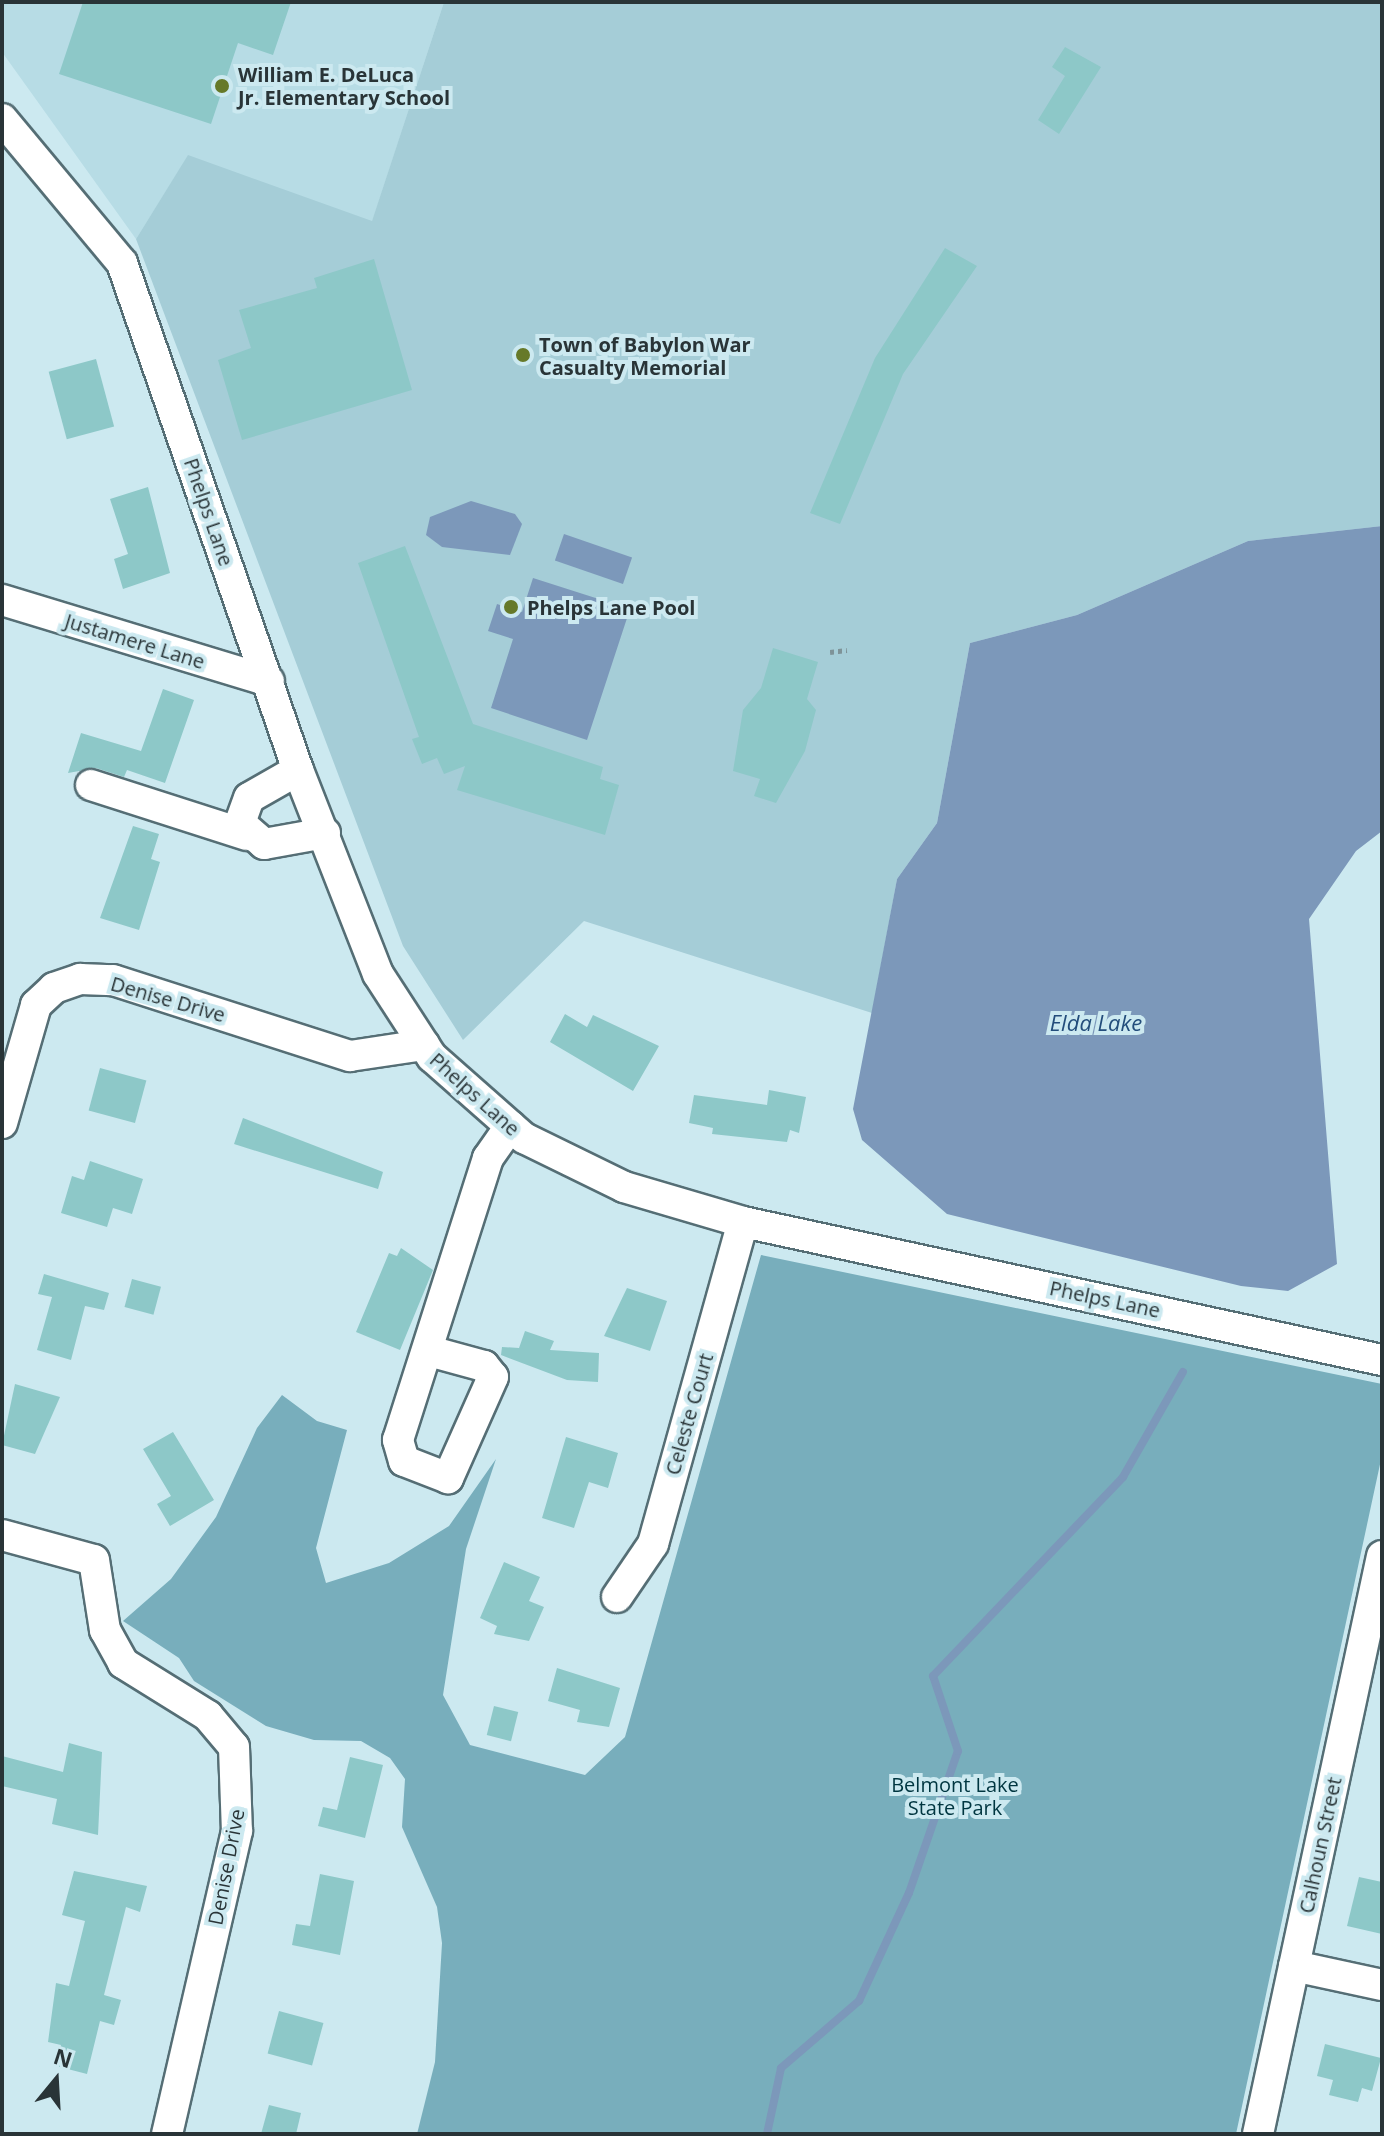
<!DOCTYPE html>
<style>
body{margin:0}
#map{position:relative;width:1384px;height:2136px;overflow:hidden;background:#cce9f0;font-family:"Open Sans",sans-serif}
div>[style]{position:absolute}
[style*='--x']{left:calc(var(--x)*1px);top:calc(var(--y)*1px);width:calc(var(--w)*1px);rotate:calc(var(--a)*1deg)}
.built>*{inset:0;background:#b7dce5}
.green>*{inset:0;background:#a5cdd7}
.forest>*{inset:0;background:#78aebc}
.water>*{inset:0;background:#7c98ba;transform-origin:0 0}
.stream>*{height:8px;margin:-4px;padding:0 4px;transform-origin:4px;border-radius:4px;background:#7c98ba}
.building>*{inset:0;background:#8dc8c8;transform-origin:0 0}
.path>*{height:5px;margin-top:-2.5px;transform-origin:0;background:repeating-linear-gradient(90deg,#7e9398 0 4px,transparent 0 8px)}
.roads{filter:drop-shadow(2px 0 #556e75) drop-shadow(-2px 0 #556e75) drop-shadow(0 2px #556e75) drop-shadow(0 -2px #556e75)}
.minor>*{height:30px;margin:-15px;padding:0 15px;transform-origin:15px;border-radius:15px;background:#fff}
.dots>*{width:22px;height:22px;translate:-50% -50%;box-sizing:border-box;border:4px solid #cce9f0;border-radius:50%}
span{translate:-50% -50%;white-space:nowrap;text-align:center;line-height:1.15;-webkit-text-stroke:8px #cce9f0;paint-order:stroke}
.poi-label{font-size:20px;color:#293437;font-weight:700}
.left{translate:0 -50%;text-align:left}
.street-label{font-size:20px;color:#293437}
.park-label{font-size:20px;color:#003640}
.water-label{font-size:22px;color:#234d7b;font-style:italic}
.frame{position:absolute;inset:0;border:4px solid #293437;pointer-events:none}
.north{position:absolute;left:16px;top:2040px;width:80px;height:80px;-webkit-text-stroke:6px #cce9f0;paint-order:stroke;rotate:18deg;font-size:22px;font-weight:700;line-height:32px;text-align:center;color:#293437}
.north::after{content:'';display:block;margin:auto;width:28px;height:36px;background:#293437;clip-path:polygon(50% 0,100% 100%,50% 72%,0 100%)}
</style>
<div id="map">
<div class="built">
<div style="clip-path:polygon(2px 2px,444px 2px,372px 222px,188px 156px,136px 239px,2px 52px)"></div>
</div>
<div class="green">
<div style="clip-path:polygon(444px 2px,1382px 2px,1382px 526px,1248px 541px,1077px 615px,970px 643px,937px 823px,897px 879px,872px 1013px,584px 921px,463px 1040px,403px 946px,136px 239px,188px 155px,372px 221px)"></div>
</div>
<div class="forest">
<div style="clip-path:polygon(761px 1255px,1382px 1384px,1382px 1455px,1236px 2134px,417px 2134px,435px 2062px,442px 1943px,437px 1907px,402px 1827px,405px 1779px,390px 1758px,361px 1741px,314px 1740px,266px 1726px,194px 1681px,179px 1658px,123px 1621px,171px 1579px,216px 1517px,257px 1428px,282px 1395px,317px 1421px,347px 1430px,316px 1548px,326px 1583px,389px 1563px,449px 1526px,496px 1459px,466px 1549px,443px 1695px,470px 1745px,585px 1775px,625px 1737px)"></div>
</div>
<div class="water">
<div style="clip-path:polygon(471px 501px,515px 514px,522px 524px,510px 555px,442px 547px,426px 535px,430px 517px)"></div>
<div style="clip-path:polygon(1382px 526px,1382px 831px,1356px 851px,1309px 919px,1337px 1264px,1288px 1291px,1241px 1286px,947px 1214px,862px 1140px,853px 1109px,897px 879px,937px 823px,970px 643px,1077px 615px,1248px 541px)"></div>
<div style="left:564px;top:534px;width:72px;height:28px;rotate:19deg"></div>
<div style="clip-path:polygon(533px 578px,630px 609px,587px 740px,491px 708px,513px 639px,488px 631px,497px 604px,522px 612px)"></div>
</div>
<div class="stream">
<div style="--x:767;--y:2134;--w:67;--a:-78"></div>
<div style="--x:781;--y:2068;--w:103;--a:-40.7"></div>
<div style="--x:859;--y:2001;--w:119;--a:-65.2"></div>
<div style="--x:909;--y:1893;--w:150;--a:-71"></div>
<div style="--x:958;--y:1751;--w:79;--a:-108.4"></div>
<div style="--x:933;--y:1676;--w:275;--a:-46.3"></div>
<div style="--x:1123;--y:1477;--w:121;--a:-60.3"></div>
</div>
<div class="building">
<div style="clip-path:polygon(83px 2px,291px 2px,273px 55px,238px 43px,211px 124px,59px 74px)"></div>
<div style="clip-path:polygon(1065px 47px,1101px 67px,1059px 134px,1038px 120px,1065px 76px,1052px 67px)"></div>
<div style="clip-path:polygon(945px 248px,977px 266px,903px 374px,840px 524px,810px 513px,875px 358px)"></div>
<div style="clip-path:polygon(374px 259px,412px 390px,242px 440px,218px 360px,251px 348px,239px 310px,317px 288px,314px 278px)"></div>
<div style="left:96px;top:359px;width:70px;height:49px;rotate:75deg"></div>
<div style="clip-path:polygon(148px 487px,170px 573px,123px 589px,114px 559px,128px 554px,110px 499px)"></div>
<div style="clip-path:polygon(405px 546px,473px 724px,603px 767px,600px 779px,619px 785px,605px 835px,457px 790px,465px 766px,444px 774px,437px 758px,422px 764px,412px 739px,419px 737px,358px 563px)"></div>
<div style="clip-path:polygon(773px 648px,818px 662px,807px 699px,816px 710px,805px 751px,776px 803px,754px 796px,760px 779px,733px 771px,743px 710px,761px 688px)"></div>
<div style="clip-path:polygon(163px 689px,194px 700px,165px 783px,127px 770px,124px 777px,96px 768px,68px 773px,81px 733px,141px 751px)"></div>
<div style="clip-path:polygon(133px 826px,159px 834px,151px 859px,160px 862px,139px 930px,100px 918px)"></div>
<div style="clip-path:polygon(565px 1014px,587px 1027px,593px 1015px,659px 1046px,633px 1091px,550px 1042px)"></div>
<div style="left:100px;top:1068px;width:48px;height:44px;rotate:15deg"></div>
<div style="clip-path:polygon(769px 1090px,806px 1097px,799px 1133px,790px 1130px,787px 1142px,712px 1134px,713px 1128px,689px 1123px,694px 1095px,767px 1105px)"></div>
<div style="clip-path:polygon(243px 1118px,383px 1172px,378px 1189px,234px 1144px)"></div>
<div style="clip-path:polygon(90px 1161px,143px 1179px,132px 1214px,113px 1208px,107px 1227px,61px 1213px,72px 1176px,84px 1180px)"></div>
<div style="clip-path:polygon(401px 1248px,433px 1270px,400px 1350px,356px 1332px,389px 1253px,397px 1256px)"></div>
<div style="clip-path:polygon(44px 1274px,109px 1293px,104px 1310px,85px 1306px,71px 1360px,37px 1350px,52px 1297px,38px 1294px)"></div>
<div style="left:132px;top:1279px;width:30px;height:29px;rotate:15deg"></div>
<div style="clip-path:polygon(627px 1288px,667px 1301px,650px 1351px,604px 1336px)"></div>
<div style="clip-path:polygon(525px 1331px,554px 1341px,550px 1350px,599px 1353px,598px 1382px,567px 1380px,501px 1355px,502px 1347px,519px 1348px)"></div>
<div style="clip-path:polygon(15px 1384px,60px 1397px,35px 1454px,2px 1445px)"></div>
<div style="clip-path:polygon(173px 1432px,214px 1500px,170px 1526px,157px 1504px,171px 1496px,143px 1449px)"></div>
<div style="clip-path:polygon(566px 1437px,618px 1453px,608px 1488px,589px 1482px,574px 1528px,542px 1518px)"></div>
<div style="clip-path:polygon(504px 1562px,540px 1577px,529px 1601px,544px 1607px,529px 1641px,494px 1634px,497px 1626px,480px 1618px)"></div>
<div style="clip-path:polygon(557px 1668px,620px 1688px,609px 1727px,577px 1722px,580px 1710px,548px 1701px)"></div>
<div style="left:494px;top:1706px;width:25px;height:30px;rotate:14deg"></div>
<div style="clip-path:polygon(69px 1743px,102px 1752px,98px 1835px,52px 1824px,57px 1799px,2px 1786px,2px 1756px,63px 1772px)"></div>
<div style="clip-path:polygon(350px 1757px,383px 1765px,365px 1838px,318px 1826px,323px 1807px,337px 1810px)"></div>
<div style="clip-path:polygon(74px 1871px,147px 1886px,140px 1912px,126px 1907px,104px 1995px,121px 2000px,114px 2025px,100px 2021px,87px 2074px,56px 2066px,61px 2045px,48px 2042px,56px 1983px,69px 1986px,85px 1921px,62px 1915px)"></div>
<div style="clip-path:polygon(320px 1874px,354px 1881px,340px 1955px,292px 1945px,296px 1924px,310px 1926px)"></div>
<div style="clip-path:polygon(1359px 1877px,1382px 1882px,1382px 1934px,1347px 1926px)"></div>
<div style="left:279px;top:2011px;width:46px;height:44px;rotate:15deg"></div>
<div style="clip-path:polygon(1325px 2044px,1381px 2058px,1372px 2091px,1362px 2088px,1358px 2102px,1329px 2095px,1333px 2080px,1317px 2076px)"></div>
<div style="clip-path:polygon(269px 2105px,301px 2113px,296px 2134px,261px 2134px)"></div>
</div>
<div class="path">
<div style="--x:830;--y:652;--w:17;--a:-7"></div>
</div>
<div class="roads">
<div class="minor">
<div style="--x:2;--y:119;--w:187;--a:50.2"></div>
<div style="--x:122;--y:263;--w:537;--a:70.86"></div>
<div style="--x:298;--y:770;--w:219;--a:68.6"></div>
<div style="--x:378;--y:974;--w:99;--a:57"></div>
<div style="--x:432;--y:1057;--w:123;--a:41.4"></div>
<div style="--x:524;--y:1138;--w:111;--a:26.1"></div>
<div style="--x:624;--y:1187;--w:124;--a:16.4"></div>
<div style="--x:743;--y:1222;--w:654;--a:12.19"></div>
<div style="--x:2;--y:600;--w:279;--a:16.9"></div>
<div style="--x:298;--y:770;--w:56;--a:150.3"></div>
<div style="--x:249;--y:798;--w:27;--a:110"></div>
<div style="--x:240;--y:823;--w:32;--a:41"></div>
<div style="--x:264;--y:844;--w:62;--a:-10.2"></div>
<div style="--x:91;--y:785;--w:164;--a:17.8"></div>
<div style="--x:2;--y:1123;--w:123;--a:-73.9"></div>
<div style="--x:36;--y:1005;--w:25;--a:-43"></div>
<div style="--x:54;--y:988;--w:28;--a:-19"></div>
<div style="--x:80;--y:979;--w:33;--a:2"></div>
<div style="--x:113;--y:980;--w:249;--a:17.8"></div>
<div style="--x:350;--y:1056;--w:75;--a:-8.5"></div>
<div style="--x:429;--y:1351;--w:57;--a:15.3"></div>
<div style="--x:484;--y:1366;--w:14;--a:51"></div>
<div style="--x:493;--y:1377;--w:111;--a:114"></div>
<div style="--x:448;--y:1478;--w:47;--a:-158.9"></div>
<div style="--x:404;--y:1461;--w:22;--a:-106"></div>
<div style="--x:398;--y:1440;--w:296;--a:-72.3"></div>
<div style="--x:488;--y:1158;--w:39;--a:-55"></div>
<div style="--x:2;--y:1535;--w:95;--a:15.2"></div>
<div style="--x:94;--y:1560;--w:71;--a:81.1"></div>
<div style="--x:105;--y:1630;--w:38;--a:61"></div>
<div style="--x:123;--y:1663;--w:100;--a:31.9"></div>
<div style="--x:208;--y:1716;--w:40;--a:50"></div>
<div style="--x:234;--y:1747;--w:84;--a:88"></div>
<div style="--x:237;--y:1831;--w:311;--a:103"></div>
<div style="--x:617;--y:1597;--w:64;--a:-55.8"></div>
<div style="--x:653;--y:1544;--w:334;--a:-74.4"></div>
<div style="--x:1294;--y:1966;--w:90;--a:12.2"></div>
<div style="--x:1258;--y:2134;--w:591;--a:-77.89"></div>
</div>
</div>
<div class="dots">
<div style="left:222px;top:86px;background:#667929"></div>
<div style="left:523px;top:355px;background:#667929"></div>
<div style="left:511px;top:607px;background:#667929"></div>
</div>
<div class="poi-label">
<span class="left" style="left:238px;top:86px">William E. DeLuca<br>Jr. Elementary School</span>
<span class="left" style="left:539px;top:356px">Town of Babylon War<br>Casualty Memorial</span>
<span class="left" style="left:527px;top:607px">Phelps Lane Pool</span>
</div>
<div class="street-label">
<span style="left:209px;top:512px;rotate:71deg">Phelps Lane</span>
<span style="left:135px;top:641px;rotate:17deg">Justamere Lane</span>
<span style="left:168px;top:999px;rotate:16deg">Denise Drive</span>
<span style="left:475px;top:1094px;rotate:42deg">Phelps Lane</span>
<span style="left:1105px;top:1299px;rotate:12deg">Phelps Lane</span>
<span style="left:689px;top:1414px;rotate:-74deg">Celeste Court</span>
<span style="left:1320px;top:1845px;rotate:-78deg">Calhoun Street</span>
<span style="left:226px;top:1867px;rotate:-79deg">Denise Drive</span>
</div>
<div class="park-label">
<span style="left:955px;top:1796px">Belmont Lake<br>State Park</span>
</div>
<div class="water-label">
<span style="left:1096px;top:1023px">Elda Lake</span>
</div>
<div class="frame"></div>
<div class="north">N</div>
</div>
